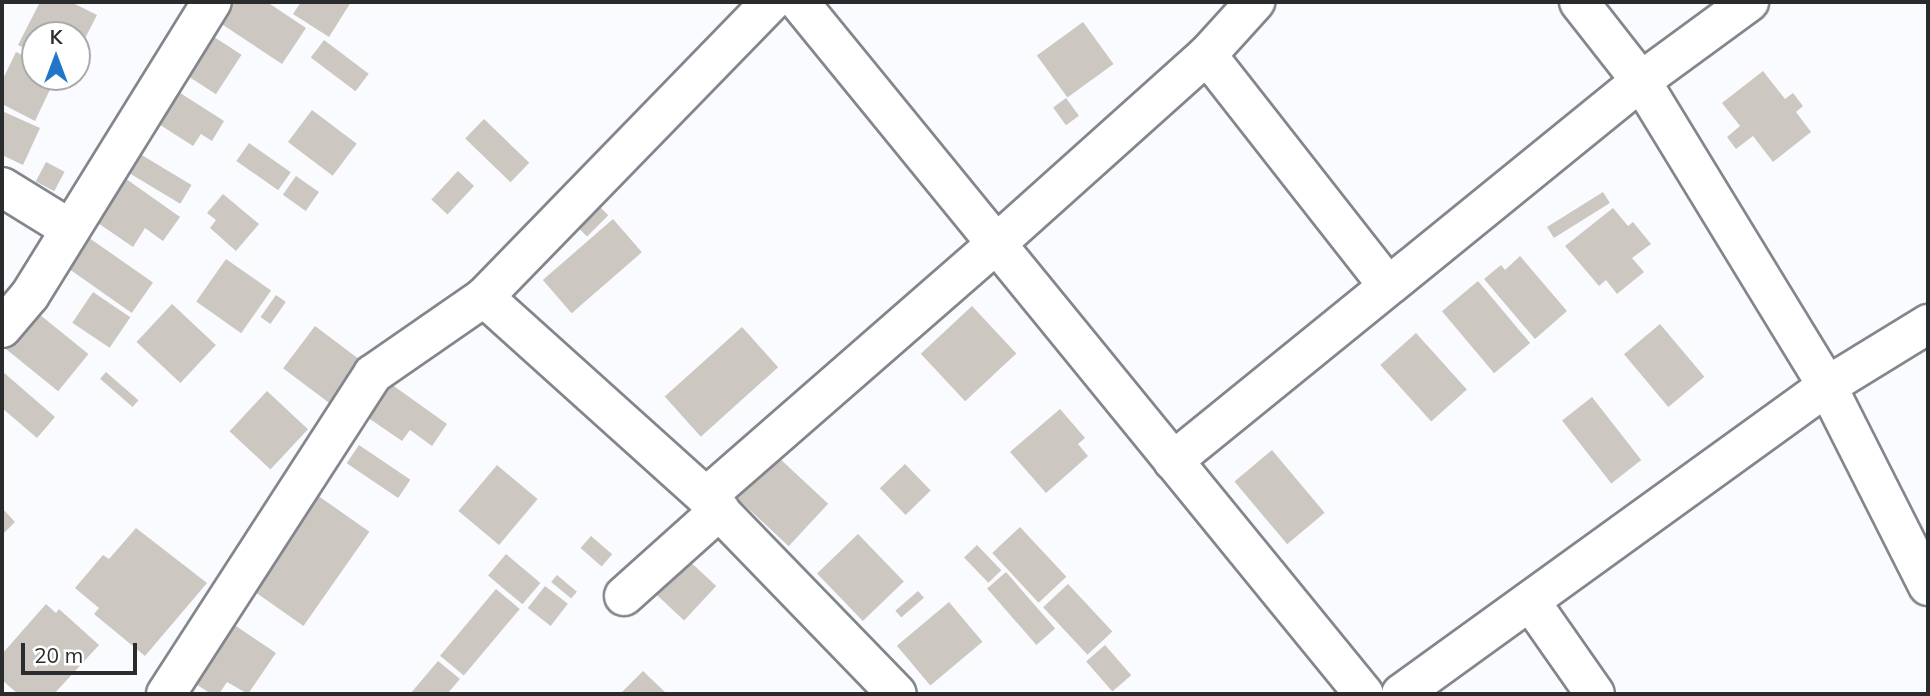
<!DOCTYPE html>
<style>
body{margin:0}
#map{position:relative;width:1930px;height:696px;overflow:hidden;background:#f9fbff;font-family:Mulish,sans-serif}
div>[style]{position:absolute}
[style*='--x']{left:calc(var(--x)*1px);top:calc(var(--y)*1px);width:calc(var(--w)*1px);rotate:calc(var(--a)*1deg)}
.building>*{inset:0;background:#cdc7c2;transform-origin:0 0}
.roads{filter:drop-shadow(2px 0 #83868c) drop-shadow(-2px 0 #83868c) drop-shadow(0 2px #83868c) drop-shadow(0 -2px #83868c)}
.minor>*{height:38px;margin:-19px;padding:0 19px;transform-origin:19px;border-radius:19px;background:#fff}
span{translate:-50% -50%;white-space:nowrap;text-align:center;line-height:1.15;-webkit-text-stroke:7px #fff;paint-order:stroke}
.frame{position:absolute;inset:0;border:4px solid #2a2b2d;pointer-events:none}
.north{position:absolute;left:21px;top:21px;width:70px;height:70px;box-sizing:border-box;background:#fff;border:2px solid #aaaaab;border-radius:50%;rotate:0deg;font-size:19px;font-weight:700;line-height:28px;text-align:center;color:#2a2b2d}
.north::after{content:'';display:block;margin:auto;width:24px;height:32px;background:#2177c5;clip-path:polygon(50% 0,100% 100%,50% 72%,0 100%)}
.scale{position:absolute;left:21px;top:643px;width:116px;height:32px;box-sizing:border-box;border:4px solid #2a2b2d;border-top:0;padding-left:9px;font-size:21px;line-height:24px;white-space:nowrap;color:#2a2b2d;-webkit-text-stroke:5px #fff;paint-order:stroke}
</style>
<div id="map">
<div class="building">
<div style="clip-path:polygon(40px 2px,71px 2px,97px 15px,77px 54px,77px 35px,35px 35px,35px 53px,18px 45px)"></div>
<div style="clip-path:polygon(226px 2px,267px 2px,306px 28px,282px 64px,214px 19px)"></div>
<div style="clip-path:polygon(301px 2px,351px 2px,329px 37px,293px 14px)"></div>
<div style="left:1083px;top:22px;width:52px;height:57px;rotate:54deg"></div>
<div style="left:208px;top:33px;width:40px;height:47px;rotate:33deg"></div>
<div style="left:324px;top:40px;width:56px;height:22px;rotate:37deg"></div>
<div style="clip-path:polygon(16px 52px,35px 61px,35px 77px,56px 77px,35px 121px,2px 104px,2px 81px)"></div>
<div style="clip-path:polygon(1763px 71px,1785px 99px,1793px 93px,1803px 106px,1796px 112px,1811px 132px,1773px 162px,1753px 136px,1736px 149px,1727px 137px,1740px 126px,1722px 103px)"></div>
<div style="clip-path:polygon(174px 89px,224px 121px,212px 141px,201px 134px,193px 146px,154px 121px)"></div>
<div style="left:1066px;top:98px;width:22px;height:16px;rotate:54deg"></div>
<div style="left:312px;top:110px;width:56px;height:40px;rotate:37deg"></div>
<div style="clip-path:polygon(2px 111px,40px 128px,23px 165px,2px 155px)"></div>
<div style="left:484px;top:119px;width:63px;height:27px;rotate:44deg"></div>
<div style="left:249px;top:143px;width:51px;height:22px;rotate:35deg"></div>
<div style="left:135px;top:151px;width:66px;height:22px;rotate:31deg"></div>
<div style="left:46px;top:162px;width:21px;height:22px;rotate:28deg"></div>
<div style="left:458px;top:171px;width:22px;height:39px;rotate:43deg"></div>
<div style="clip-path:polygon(122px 176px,180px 217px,163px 241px,145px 228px,133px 247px,92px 219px)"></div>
<div style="left:296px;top:176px;width:28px;height:23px;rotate:35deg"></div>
<div style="left:1603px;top:192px;width:13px;height:66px;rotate:58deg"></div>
<div style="clip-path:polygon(223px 194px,259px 224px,236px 251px,210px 228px,216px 220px,207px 213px)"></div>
<div style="left:597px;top:204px;width:16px;height:30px;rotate:45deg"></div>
<div style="clip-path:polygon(1613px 208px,1628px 226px,1633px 222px,1651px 244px,1632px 258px,1644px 272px,1617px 294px,1606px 280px,1599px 286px,1565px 246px)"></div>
<div style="left:613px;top:219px;width:44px;height:93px;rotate:49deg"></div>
<div style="left:85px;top:235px;width:83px;height:37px;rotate:35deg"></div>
<div style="clip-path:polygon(1520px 256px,1567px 311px,1535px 339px,1484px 279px,1501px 265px,1505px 270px)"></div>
<div style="left:226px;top:259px;width:55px;height:52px;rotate:35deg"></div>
<div style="left:1478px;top:281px;width:81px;height:47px;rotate:50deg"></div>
<div style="left:93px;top:292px;width:45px;height:37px;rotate:34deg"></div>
<div style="left:276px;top:295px;width:12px;height:27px;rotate:35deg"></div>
<div style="left:172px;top:304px;width:60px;height:52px;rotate:43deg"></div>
<div style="left:972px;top:306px;width:65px;height:70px;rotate:47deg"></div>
<div style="left:34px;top:310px;width:70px;height:48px;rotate:39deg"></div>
<div style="left:1660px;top:324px;width:69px;height:47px;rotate:50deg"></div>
<div style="left:315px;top:326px;width:59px;height:53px;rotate:37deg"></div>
<div style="left:742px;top:327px;width:54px;height:104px;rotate:48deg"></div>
<div style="left:1416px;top:333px;width:76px;height:48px;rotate:48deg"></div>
<div style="clip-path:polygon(2px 371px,55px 417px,37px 438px,2px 408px)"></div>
<div style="left:106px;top:372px;width:43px;height:9px;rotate:41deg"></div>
<div style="clip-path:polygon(391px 384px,447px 424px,432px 446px,410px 430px,402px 441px,367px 417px)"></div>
<div style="left:267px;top:391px;width:56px;height:55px;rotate:43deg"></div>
<div style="left:1592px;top:397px;width:80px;height:38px;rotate:52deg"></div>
<div style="clip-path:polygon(1060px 409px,1085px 438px,1078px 444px,1088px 456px,1046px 493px,1010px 452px)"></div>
<div style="left:359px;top:445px;width:62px;height:22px;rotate:34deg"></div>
<div style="left:1272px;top:450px;width:82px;height:49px;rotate:50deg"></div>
<div style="left:777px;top:456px;width:70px;height:58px;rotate:43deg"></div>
<div style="left:905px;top:464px;width:37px;height:35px;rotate:46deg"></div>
<div style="left:497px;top:465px;width:53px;height:60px;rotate:40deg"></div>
<div style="left:317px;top:495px;width:64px;height:115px;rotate:35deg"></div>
<div style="clip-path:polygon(2px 508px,15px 522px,2px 535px)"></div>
<div style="left:1020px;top:527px;width:68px;height:38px;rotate:47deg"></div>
<div style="clip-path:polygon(136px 528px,207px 583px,145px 656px,94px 614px,99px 608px,75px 588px,103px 555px,109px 559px)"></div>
<div style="left:858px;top:534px;width:66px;height:57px;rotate:46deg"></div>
<div style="left:591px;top:536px;width:28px;height:16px;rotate:41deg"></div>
<div style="left:977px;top:545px;width:35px;height:18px;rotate:46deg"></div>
<div style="left:506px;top:554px;width:45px;height:28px;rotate:40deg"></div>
<div style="left:684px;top:556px;width:44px;height:47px;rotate:43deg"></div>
<div style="left:1006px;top:572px;width:75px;height:25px;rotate:49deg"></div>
<div style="left:557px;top:575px;width:26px;height:9px;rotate:40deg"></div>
<div style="left:1068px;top:584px;width:65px;height:34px;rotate:47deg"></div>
<div style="left:545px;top:586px;width:29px;height:28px;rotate:38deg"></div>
<div style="left:496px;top:589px;width:31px;height:87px;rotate:40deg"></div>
<div style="left:918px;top:591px;width:9px;height:30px;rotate:49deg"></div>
<div style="left:949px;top:602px;width:52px;height:68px;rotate:50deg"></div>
<div style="clip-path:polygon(46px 604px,56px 613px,59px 609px,99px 645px,54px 694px,18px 694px,2px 680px,2px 654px)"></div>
<div style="clip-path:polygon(233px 624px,276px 653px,248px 694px,227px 682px,219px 694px,211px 694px,193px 682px)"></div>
<div style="left:1105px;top:645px;width:40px;height:25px;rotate:49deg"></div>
<div style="clip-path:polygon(438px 661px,460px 679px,447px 694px,410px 694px)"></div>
<div style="clip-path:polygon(643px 671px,667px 694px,620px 694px)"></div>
</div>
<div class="roads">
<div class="minor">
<div style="--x:799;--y:2;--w:893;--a:50.77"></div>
<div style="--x:1579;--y:2;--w:100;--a:51.9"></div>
<div style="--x:1641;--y:81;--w:357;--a:58.6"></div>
<div style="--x:1827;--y:386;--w:224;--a:63.2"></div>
<div style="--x:1207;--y:55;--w:293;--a:51.9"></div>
<div style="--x:2;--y:187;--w:80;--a:31.7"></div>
<div style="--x:484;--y:297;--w:299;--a:42"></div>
<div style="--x:706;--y:497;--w:274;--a:45.9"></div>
<div style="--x:2;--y:328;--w:43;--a:-49.7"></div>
<div style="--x:30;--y:295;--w:345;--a:-58.2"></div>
<div style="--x:1173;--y:461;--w:603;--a:-39.08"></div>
<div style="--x:1641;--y:81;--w:134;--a:-36.2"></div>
<div style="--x:706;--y:497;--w:385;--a:-41.1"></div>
<div style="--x:996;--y:244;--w:283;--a:-41.9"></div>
<div style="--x:1207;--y:55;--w:72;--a:-47.8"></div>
<div style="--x:624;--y:596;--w:129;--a:-41.9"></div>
<div style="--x:1530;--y:601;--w:113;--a:55"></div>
<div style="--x:166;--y:694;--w:381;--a:-57.1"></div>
<div style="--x:373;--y:374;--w:135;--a:-34.7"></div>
<div style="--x:484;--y:297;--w:412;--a:-45.8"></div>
<div style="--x:1401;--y:694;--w:526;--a:-35.87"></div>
<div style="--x:1827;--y:386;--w:119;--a:-31.5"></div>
</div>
</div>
<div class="frame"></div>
<div class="north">K</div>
<div class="scale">20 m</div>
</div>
